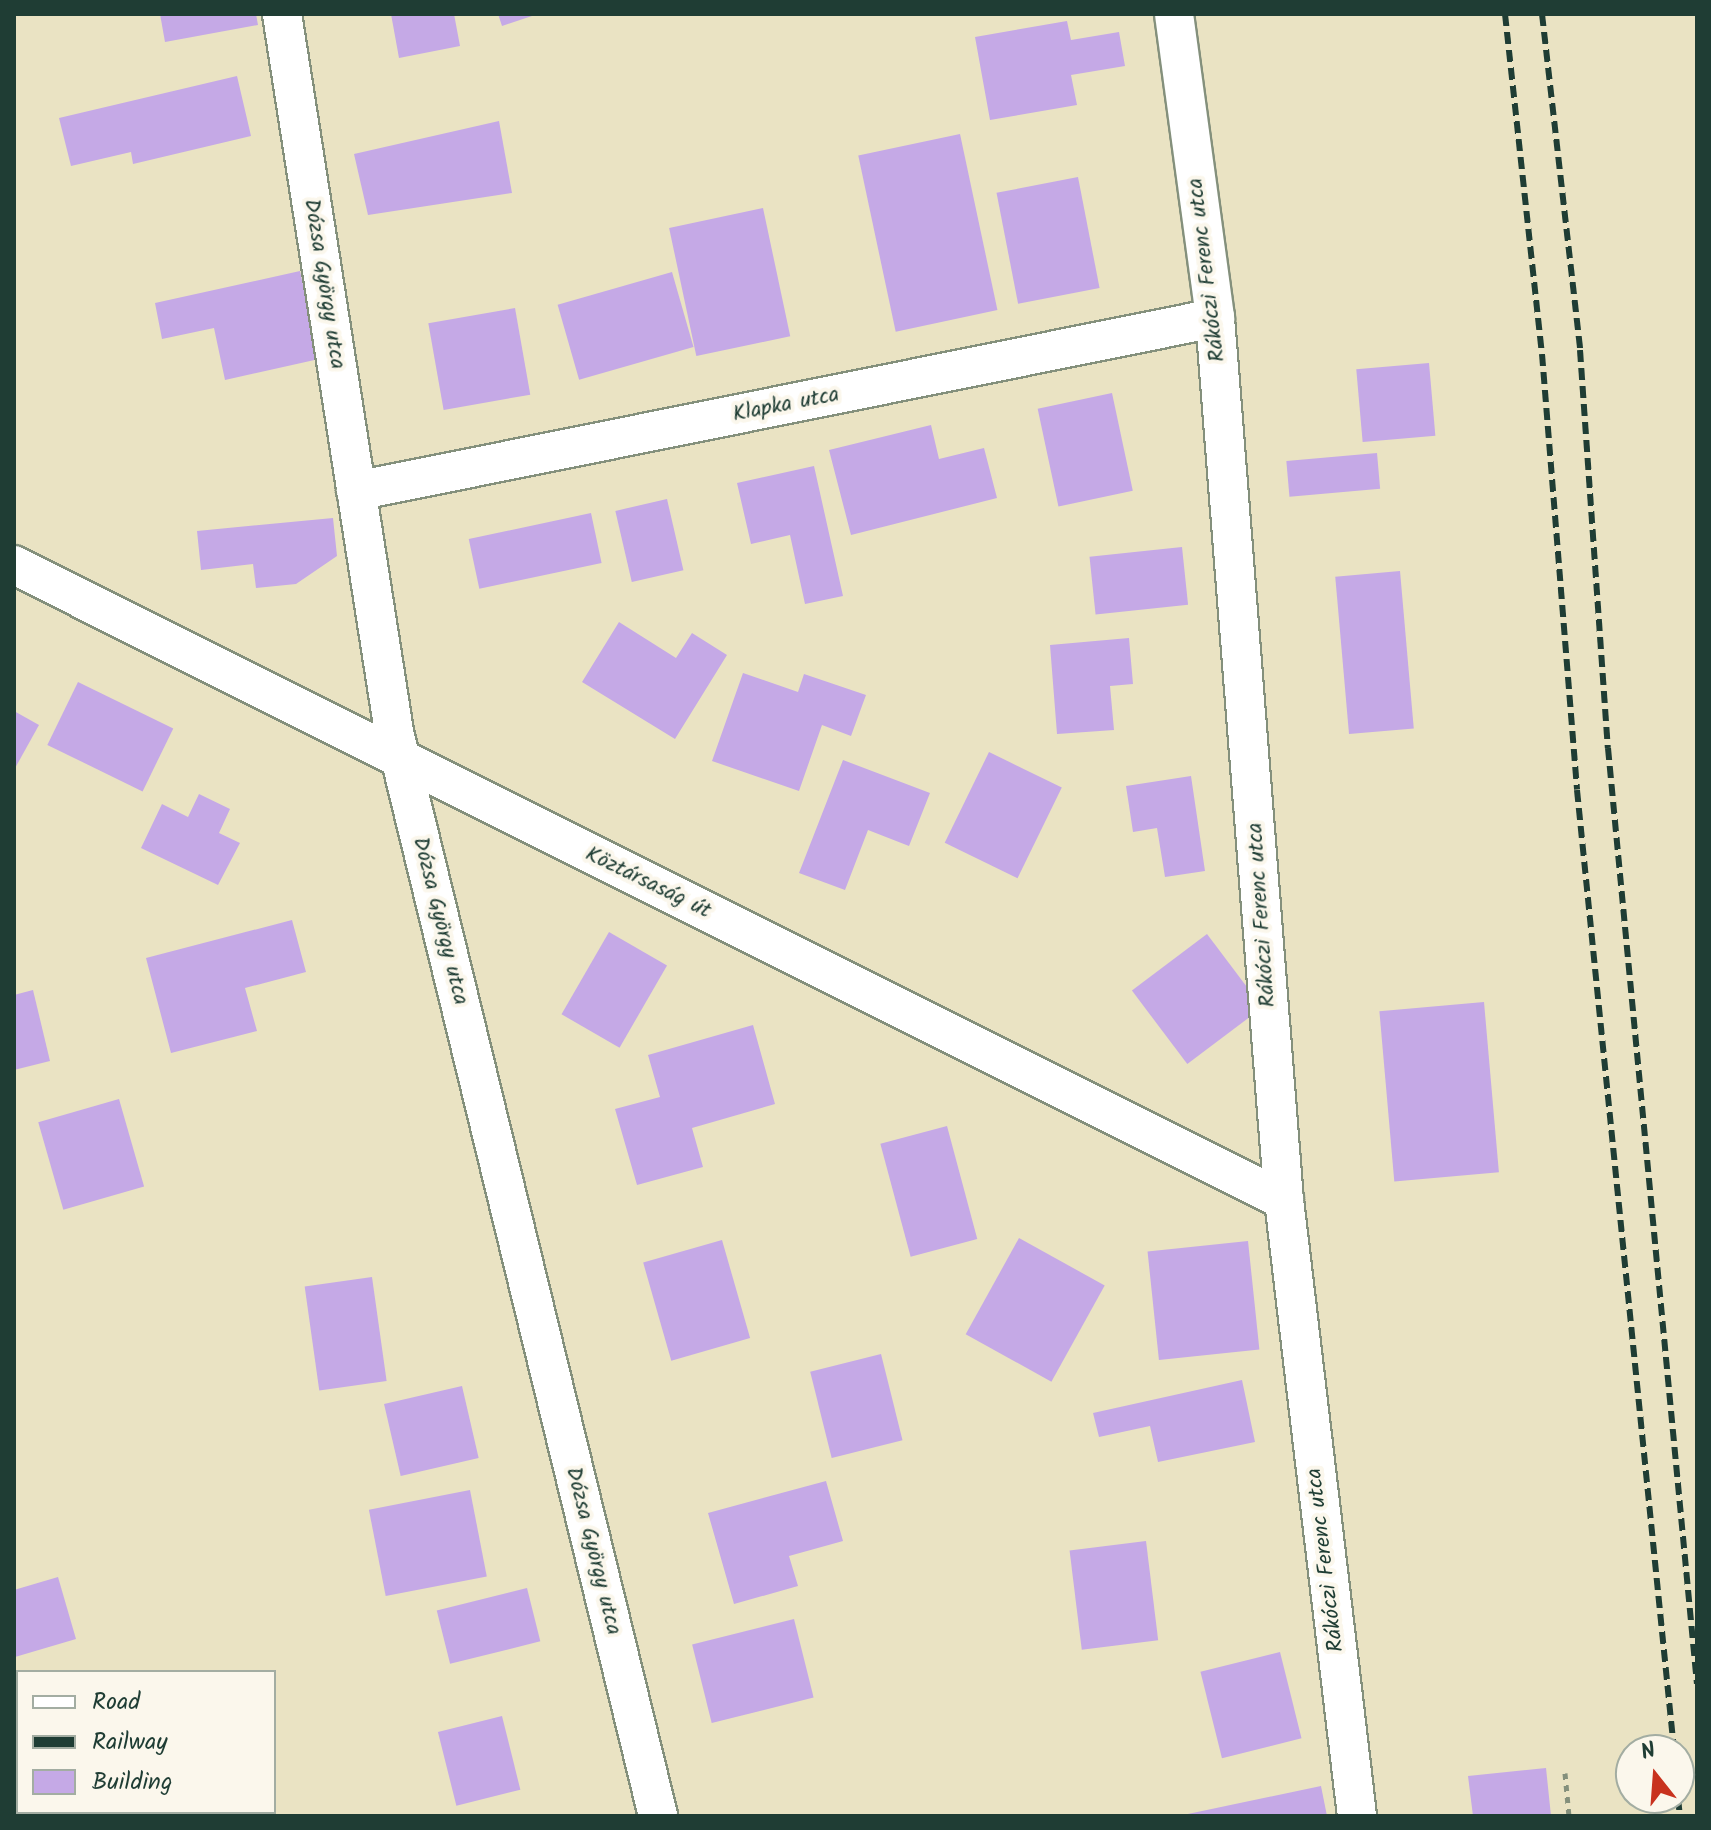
<!DOCTYPE html>
<meta charset="utf-8">
<style>
body{margin:0}
#map{position:relative;width:1711px;height:1830px;overflow:hidden;background:#eae3c3;font-family:Kalam,sans-serif}
div>[style]{position:absolute}
[style*='--x']{left:calc(var(--x)*1px);top:calc(var(--y)*1px);width:calc(var(--w)*1px);rotate:calc(var(--a)*1deg)}
.building>*{inset:0;background:#c5a9e6;transform-origin:0 0}
.path>*{height:5px;margin-top:-2.5px;transform-origin:0;background:repeating-linear-gradient(90deg,#84907c 0 6px,transparent 0 12px)}
.roads{filter:drop-shadow(2px 0 #84907c) drop-shadow(-2px 0 #84907c) drop-shadow(0 2px #84907c) drop-shadow(0 -2px #84907c)}
.minor>*{height:38px;margin:-19px;padding:0 19px;transform-origin:19px;border-radius:19px;background:#fff}
.rail>*{height:6px;margin-top:-3px;transform-origin:0;background:repeating-linear-gradient(90deg,#1f3d34 0 12px,transparent 0 18px)}
span{translate:-50% -50%;white-space:nowrap;text-align:center;line-height:1.15;-webkit-text-stroke:8px #fbf7ec;paint-order:stroke}
.street-label{font-size:22px;color:#1f3d34}
.frame{position:absolute;inset:0;border:16px solid #1f3d34;pointer-events:none}
.legend{position:absolute;left:16px;top:1670px;width:260px;height:144px;box-sizing:border-box;background:#fbf7ec;border:2px solid #a3ada2;margin:0;padding:10px 14px;list-style:none;font-size:24px;color:#1f3d34}
.legend li{display:flex;align-items:center;gap:16px;height:40px}
.legend b{width:40px;border:2px solid #a3ada2}
.north{position:absolute;left:1615px;top:1734px;width:80px;height:80px;box-sizing:border-box;background:#fbf7ec;border:2px solid #a3ada2;border-radius:50%;rotate:343deg;font-size:22px;font-weight:700;line-height:32px;text-align:center;color:#1f3d34}
.north::after{content:'';display:block;margin:auto;width:28px;height:36px;background:#c8321e;clip-path:polygon(50% 0,100% 100%,50% 72%,0 100%)}
</style>
<div id="map">
<div class="building">
<div style="clip-path:polygon(160px 14px,256px 14px,258px 25px,165px 42px)"></div>
<div style="clip-path:polygon(391px 14px,454px 14px,460px 46px,399px 58px)"></div>
<div style="clip-path:polygon(498px 14px,535px 14px,535px 15px,502px 26px)"></div>
<div style="clip-path:polygon(1067px 21px,1071px 40px,1119px 32px,1125px 66px,1071px 75px,1077px 105px,990px 120px,975px 37px)"></div>
<div style="clip-path:polygon(237px 76px,251px 136px,133px 164px,131px 152px,71px 166px,59px 118px)"></div>
<div style="clip-path:polygon(499px 121px,512px 193px,368px 215px,354px 154px)"></div>
<div style="left:960px;top:134px;width:180px;height:104px;rotate:78deg"></div>
<div style="left:1078px;top:177px;width:113px;height:83px;rotate:79deg"></div>
<div style="left:763px;top:208px;width:131px;height:96px;rotate:78deg"></div>
<div style="clip-path:polygon(300px 271px,319px 359px,225px 380px,214px 328px,162px 339px,155px 303px)"></div>
<div style="left:672px;top:272px;width:78px;height:119px;rotate:74deg"></div>
<div style="left:515px;top:308px;width:88px;height:88px;rotate:80deg"></div>
<div style="left:1429px;top:363px;width:73px;height:73px;rotate:85deg"></div>
<div style="left:1112px;top:393px;width:100px;height:76px;rotate:78deg"></div>
<div style="clip-path:polygon(931px 425px,939px 459px,984px 448px,997px 498px,851px 535px,829px 450px)"></div>
<div style="left:1377px;top:453px;width:36px;height:91px;rotate:85deg"></div>
<div style="clip-path:polygon(814px 466px,843px 596px,805px 604px,790px 535px,751px 544px,737px 483px)"></div>
<div style="left:667px;top:499px;width:73px;height:53px;rotate:77deg"></div>
<div style="left:591px;top:513px;width:51px;height:125px;rotate:78deg"></div>
<div style="clip-path:polygon(333px 518px,337px 556px,296px 584px,256px 588px,253px 564px,201px 570px,197px 531px)"></div>
<div style="left:1182px;top:547px;width:58px;height:93px;rotate:84deg"></div>
<div style="left:1400px;top:571px;width:158px;height:65px;rotate:85deg"></div>
<div style="clip-path:polygon(619px 622px,676px 658px,692px 633px,727px 655px,675px 739px,582px 682px)"></div>
<div style="clip-path:polygon(1129px 638px,1133px 684px,1110px 686px,1114px 730px,1057px 734px,1050px 645px)"></div>
<div style="clip-path:polygon(743px 673px,798px 692px,804px 674px,866px 695px,851px 736px,822px 725px,799px 791px,712px 761px)"></div>
<div style="left:78px;top:682px;width:106px;height:70px;rotate:26deg"></div>
<div style="clip-path:polygon(14px 711px,39px 725px,14px 770px)"></div>
<div style="left:989px;top:752px;width:81px;height:101px;rotate:26deg"></div>
<div style="clip-path:polygon(843px 760px,930px 793px,909px 846px,868px 830px,845px 890px,799px 873px)"></div>
<div style="clip-path:polygon(1191px 776px,1205px 871px,1165px 877px,1157px 828px,1133px 832px,1126px 786px)"></div>
<div style="clip-path:polygon(199px 794px,230px 809px,219px 833px,240px 843px,218px 885px,141px 848px,162px 804px,188px 817px)"></div>
<div style="clip-path:polygon(292px 920px,306px 972px,245px 988px,257px 1031px,171px 1053px,146px 958px)"></div>
<div style="left:609px;top:932px;width:67px;height:95px;rotate:30deg"></div>
<div style="left:1207px;top:934px;width:92px;height:94px;rotate:53deg"></div>
<div style="clip-path:polygon(33px 990px,50px 1061px,14px 1070px,14px 995px)"></div>
<div style="left:1484px;top:1002px;width:171px;height:105px;rotate:85deg"></div>
<div style="clip-path:polygon(753px 1025px,775px 1104px,692px 1128px,703px 1167px,637px 1185px,615px 1109px,660px 1097px,648px 1055px)"></div>
<div style="left:119px;top:1099px;width:91px;height:84px;rotate:74deg"></div>
<div style="left:947px;top:1126px;width:117px;height:69px;rotate:75deg"></div>
<div style="left:1019px;top:1238px;width:98px;height:110px;rotate:29deg"></div>
<div style="left:722px;top:1240px;width:102px;height:82px;rotate:74deg"></div>
<div style="left:1248px;top:1241px;width:109px;height:101px;rotate:84deg"></div>
<div style="left:372px;top:1277px;width:105px;height:68px;rotate:82deg"></div>
<div style="left:881px;top:1354px;width:89px;height:73px;rotate:76deg"></div>
<div style="clip-path:polygon(1242px 1380px,1255px 1442px,1158px 1462px,1150px 1426px,1099px 1437px,1093px 1413px)"></div>
<div style="left:462px;top:1386px;width:74px;height:80px;rotate:77deg"></div>
<div style="clip-path:polygon(826px 1481px,843px 1541px,789px 1556px,798px 1586px,734px 1604px,708px 1513px)"></div>
<div style="left:470px;top:1490px;width:88px;height:103px;rotate:79deg"></div>
<div style="left:1146px;top:1541px;width:100px;height:77px;rotate:83deg"></div>
<div style="clip-path:polygon(58px 1577px,76px 1639px,15px 1657px,14px 1590px)"></div>
<div style="left:527px;top:1588px;width:55px;height:93px;rotate:76deg"></div>
<div style="left:794px;top:1619px;width:81px;height:105px;rotate:76deg"></div>
<div style="left:1280px;top:1652px;width:89px;height:82px;rotate:76deg"></div>
<div style="left:502px;top:1716px;width:76px;height:66px;rotate:76deg"></div>
<div style="clip-path:polygon(1546px 1768px,1551px 1816px,1473px 1816px,1468px 1776px)"></div>
<div style="clip-path:polygon(1321px 1786px,1327px 1816px,1183px 1816px,1183px 1815px)"></div>
<div style="clip-path:polygon(59px 1812px,100px 1812px,102px 1816px,48px 1816px)"></div>
</div>
<div class="path">
<div style="--x:1565;--y:1773;--w:43;--a:84.7"></div>
</div>
<div class="roads">
<div class="minor">
<div style="--x:282;--y:14;--w:727;--a:81.13"></div>
<div style="--x:394;--y:732;--w:1116;--a:76.31"></div>
<div style="--x:1174;--y:14;--w:307;--a:82.3"></div>
<div style="--x:1215;--y:318;--w:885;--a:85.53"></div>
<div style="--x:1284;--y:1200;--w:620;--a:83.24"></div>
<div style="--x:356;--y:491;--w:876;--a:-11.39"></div>
<div style="--x:14;--y:565;--w:1420;--a:26.57"></div>
</div>
</div>
<div class="rail">
<div style="--x:1505;--y:14;--w:342;--a:83.8"></div>
<div style="--x:1542;--y:354;--w:437;--a:85.4"></div>
<div style="--x:1577;--y:790;--w:965;--a:84.23"></div>
<div style="--x:1542;--y:14;--w:338;--a:83.5"></div>
<div style="--x:1580;--y:350;--w:399;--a:86"></div>
<div style="--x:1608;--y:748;--w:940;--a:84.57"></div>
<div style="--x:1678;--y:1798;--w:18;--a:84"></div>
</div>
<div class="street-label">
<span style="left:1207px;top:270px;rotate:-97deg">Rákóczi Ferenc utca</span>
<span style="left:324px;top:284px;rotate:81deg">Dózsa György utca</span>
<span style="left:786px;top:405px;rotate:-11deg">Klapka utca</span>
<span style="left:648px;top:883px;rotate:26deg">Köztársaság út</span>
<span style="left:1262px;top:915px;rotate:-94deg">Rákóczi Ferenc utca</span>
<span style="left:440px;top:921px;rotate:76deg">Dózsa György utca</span>
<span style="left:593px;top:1551px;rotate:76deg">Dózsa György utca</span>
<span style="left:1326px;top:1560px;rotate:-97deg">Rákóczi Ferenc utca</span>
</div>
<div class="frame"></div>
<ul class="legend">
<li><b style="height:10px;background:#fff"></b>Road</li>
<li><b style="height:10px;background:#1f3d34"></b>Railway</li>
<li><b style="height:22px;background:#c5a9e6"></b>Building</li>
</ul>
<div class="north">N</div>
</div>
